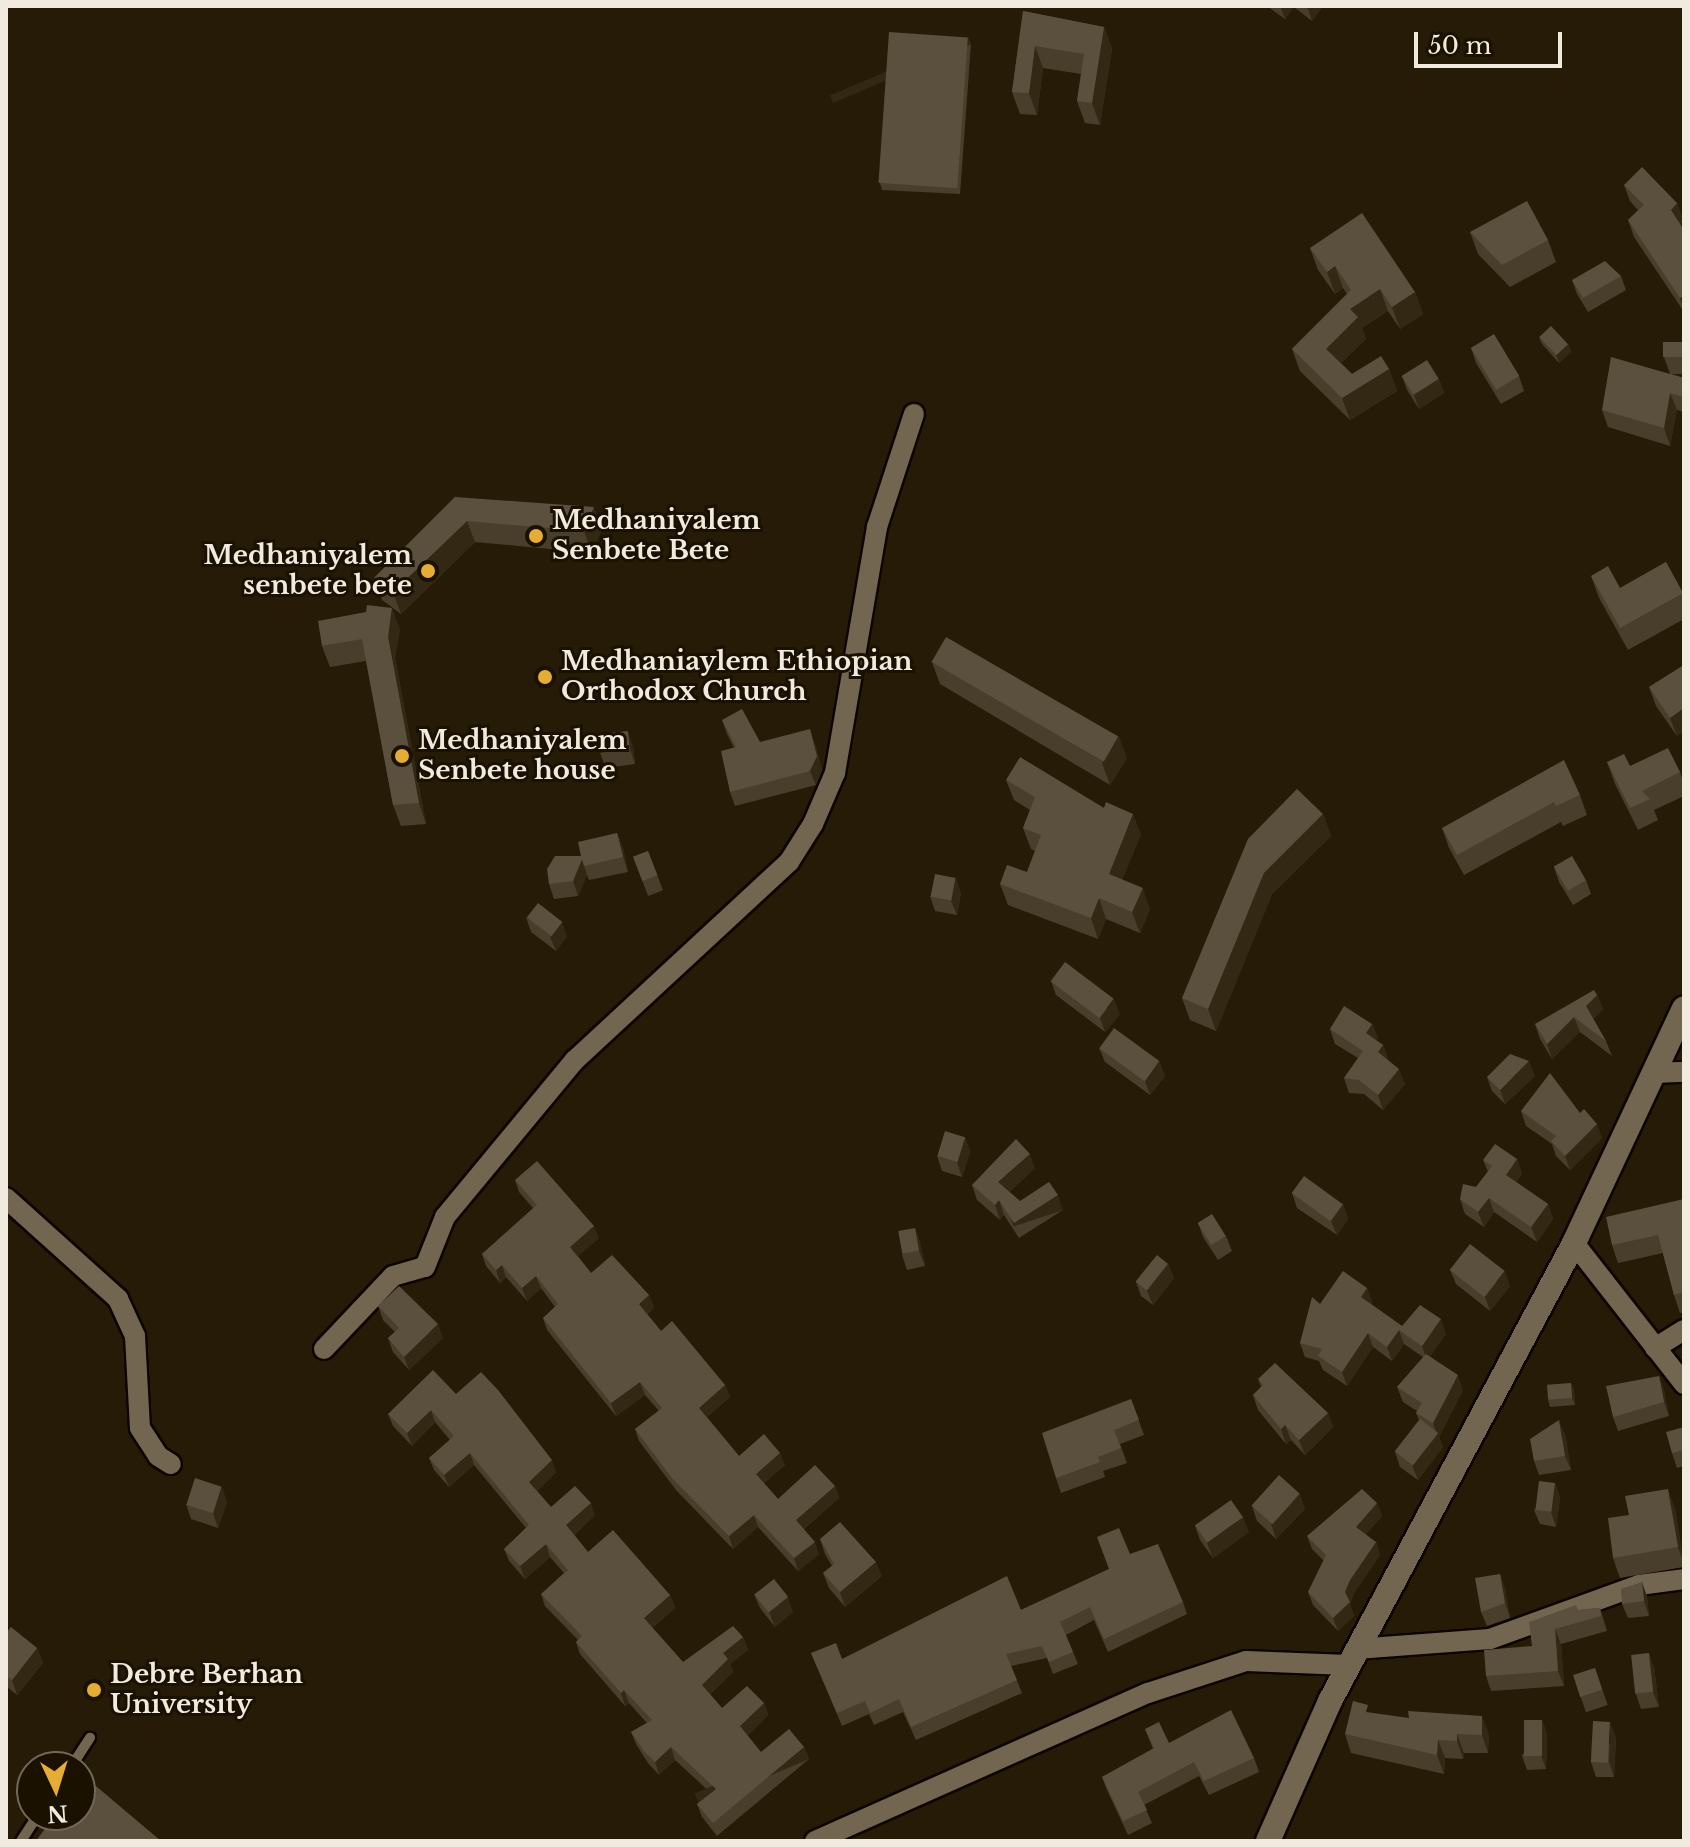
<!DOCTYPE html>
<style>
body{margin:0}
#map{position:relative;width:1690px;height:1847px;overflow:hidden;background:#251b07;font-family:"Libre Baskerville",serif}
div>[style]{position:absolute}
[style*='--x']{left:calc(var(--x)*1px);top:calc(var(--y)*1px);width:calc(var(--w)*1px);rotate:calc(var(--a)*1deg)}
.roads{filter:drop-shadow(2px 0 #0e0500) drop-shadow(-2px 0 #0e0500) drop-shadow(0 2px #0e0500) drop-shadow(0 -2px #0e0500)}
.lane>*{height:10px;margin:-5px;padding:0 5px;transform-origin:5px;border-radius:5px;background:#736651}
.street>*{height:20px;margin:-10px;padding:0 10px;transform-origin:10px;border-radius:10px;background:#736651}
.secondary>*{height:24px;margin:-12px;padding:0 12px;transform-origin:12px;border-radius:12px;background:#736651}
.wall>*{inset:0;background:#493e2b;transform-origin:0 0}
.shaded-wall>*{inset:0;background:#332814;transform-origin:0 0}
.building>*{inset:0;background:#5b503e;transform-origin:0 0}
.dots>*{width:22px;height:22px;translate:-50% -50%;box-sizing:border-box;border:4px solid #1b1101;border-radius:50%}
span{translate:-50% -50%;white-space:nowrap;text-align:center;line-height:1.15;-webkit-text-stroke:6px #1b1101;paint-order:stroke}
.poi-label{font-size:26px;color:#f1eade;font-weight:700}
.left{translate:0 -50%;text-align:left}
.right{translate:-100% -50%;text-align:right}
.frame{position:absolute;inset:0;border:8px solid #f1eade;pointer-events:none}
.north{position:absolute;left:16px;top:1751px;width:80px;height:80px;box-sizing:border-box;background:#1b1101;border:2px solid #716859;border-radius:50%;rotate:176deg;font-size:22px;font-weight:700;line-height:32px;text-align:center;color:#f1eade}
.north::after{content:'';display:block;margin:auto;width:28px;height:36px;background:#e6ad36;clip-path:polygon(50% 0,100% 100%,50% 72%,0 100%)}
.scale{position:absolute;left:1414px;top:32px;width:148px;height:36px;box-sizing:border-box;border:4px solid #f1eade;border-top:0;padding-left:10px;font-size:24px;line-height:28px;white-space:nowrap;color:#f1eade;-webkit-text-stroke:6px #1b1101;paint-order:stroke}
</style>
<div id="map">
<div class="roads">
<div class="lane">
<div style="--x:71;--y:1767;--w:35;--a:-57"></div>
<div style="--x:21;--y:1841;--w:31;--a:-57"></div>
</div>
<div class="street">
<div style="--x:1654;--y:1073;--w:30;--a:-2"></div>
<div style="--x:6;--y:1198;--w:151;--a:42"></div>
<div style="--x:118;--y:1299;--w:41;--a:65.3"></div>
<div style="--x:135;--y:1336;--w:92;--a:86.9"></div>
<div style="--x:140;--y:1428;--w:33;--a:57"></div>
<div style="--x:158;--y:1456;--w:15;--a:32"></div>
<div style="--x:1574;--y:1243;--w:179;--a:52"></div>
<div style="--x:1655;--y:1348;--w:34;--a:-32"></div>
<div style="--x:324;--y:1349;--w:100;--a:-46.6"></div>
<div style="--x:393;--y:1276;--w:33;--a:-16"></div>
<div style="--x:425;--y:1267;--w:54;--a:-68.2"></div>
<div style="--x:445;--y:1217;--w:204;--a:-50.4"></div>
<div style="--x:575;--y:1060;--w:292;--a:-42.8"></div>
<div style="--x:789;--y:862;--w:45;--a:-57.7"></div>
<div style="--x:813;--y:824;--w:56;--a:-66.7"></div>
<div style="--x:835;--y:773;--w:250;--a:-80.3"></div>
<div style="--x:877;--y:527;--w:119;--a:-71.9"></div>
<div style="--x:1356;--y:1649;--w:134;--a:-4.3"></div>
<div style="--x:1490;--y:1639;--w:158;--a:-19.9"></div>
<div style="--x:1639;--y:1585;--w:45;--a:-7.6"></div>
<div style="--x:815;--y:1841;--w:364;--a:-24"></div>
<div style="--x:1148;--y:1693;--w:103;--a:-18.1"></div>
<div style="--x:1246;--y:1661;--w:102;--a:2.2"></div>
</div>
<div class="secondary">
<div style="--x:1268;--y:1841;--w:153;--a:-66.1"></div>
<div style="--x:1330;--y:1701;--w:519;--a:-61.95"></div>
<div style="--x:1574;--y:1243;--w:259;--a:-64.9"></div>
</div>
</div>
<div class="wall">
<div style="clip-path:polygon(1267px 6px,1323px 6px,1312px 21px,1294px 7px,1285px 19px)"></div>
<div style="clip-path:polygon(1023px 11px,1104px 27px,1112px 49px,1100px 125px,1085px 123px,1077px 101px,1081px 74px,1043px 68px,1037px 115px,1020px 114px,1012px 92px)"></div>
<div style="clip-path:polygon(968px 37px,971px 44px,960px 194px,882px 190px,880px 183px)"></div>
<div style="clip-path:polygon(1624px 185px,1677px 203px,1683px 220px,1680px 224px,1684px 230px,1684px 312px,1634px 237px,1628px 220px,1638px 210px,1630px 201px)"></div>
<div style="clip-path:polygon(1470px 232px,1548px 240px,1556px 262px,1510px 287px,1478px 254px)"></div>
<div style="clip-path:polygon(1310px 248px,1415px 292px,1423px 314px,1400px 329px,1388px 311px,1362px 328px,1366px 339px,1341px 363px,1352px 374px,1389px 369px,1397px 391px,1350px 420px,1300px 371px,1292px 349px,1347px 294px,1343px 288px,1335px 294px,1318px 270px)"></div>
<div style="clip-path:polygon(1621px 276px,1626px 290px,1588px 312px,1577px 294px,1572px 280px)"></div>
<div style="clip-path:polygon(1539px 337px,1568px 344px,1571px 352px,1559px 363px,1542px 344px)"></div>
<div style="clip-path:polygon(1684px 342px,1684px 374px,1671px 374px,1684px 378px,1684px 412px,1677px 410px,1670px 446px,1608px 427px,1602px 410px,1670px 374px,1664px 357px)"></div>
<div style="clip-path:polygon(1471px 348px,1519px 376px,1524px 391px,1501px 404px,1476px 363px)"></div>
<div style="clip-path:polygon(1402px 376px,1439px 379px,1444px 393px,1419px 409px,1407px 390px)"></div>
<div style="clip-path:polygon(455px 497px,602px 529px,592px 553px,475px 542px,401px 614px,382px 600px,374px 578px)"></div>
<div style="clip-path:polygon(1666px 562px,1684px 595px,1684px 619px,1628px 650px,1599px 598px,1591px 576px,1620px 588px)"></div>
<div style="clip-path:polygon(400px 629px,395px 658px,426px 824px,401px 826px,393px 805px,366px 661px,330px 667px,322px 646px)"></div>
<div style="clip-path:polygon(932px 662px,1127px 758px,1110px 785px,940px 684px)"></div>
<div style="clip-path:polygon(1684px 665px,1677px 736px,1656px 706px,1649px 687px)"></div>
<div style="clip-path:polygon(722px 720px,760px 742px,815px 744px,822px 770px,816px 785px,735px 806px,730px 792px,734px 748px,727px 734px)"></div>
<div style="clip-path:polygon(633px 746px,635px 764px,606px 768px,600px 753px)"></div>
<div style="clip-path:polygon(1607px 762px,1630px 766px,1680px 772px,1684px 784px,1684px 796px,1654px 810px,1658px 820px,1638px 830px,1615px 784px)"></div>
<div style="clip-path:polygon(1006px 780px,1141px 834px,1122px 880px,1150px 909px,1140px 933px,1106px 919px,1098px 939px,1008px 905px,1000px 884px,1027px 872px,1035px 851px,1031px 849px,1023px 828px,1030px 810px,1014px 800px)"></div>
<div style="clip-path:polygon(1580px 795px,1587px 815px,1563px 826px,1561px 822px,1464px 875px,1449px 848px,1442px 828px)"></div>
<div style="clip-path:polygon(1323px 814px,1331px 836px,1272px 894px,1216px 1031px,1190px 1020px,1182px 998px)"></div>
<div style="clip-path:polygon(617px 833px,623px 848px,628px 872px,589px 880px,587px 875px,578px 896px,554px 899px,549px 884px,581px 856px)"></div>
<div style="left:648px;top:851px;width:42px;height:16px;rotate:69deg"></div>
<div style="clip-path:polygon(1554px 867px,1586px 880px,1591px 894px,1573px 905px,1559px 882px)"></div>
<div style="clip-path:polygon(961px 893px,957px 915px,935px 911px,930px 896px)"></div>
<div style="clip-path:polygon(526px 917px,567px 936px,556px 951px,531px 932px)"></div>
<div style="clip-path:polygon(1051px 981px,1120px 1014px,1105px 1032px,1056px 995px)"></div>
<div style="clip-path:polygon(1597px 995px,1603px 1009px,1593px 1019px,1606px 1041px,1612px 1056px,1580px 1032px,1552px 1059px,1540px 1039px,1535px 1024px)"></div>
<div style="clip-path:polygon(1372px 1024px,1378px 1038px,1376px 1040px,1383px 1045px,1388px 1060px,1405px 1084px,1383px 1110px,1364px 1094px,1349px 1093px,1344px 1078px,1358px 1058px,1335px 1044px,1330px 1029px)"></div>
<div style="clip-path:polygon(1099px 1048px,1159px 1061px,1165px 1076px,1150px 1095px,1105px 1062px)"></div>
<div style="clip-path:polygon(1535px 1076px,1505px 1104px,1492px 1091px,1487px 1077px)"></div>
<div style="clip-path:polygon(1521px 1111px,1580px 1113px,1602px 1138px,1570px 1170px,1556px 1156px,1552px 1144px,1526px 1126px)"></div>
<div style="clip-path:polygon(965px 1137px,970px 1152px,962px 1177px,942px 1171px,937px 1156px)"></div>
<div style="clip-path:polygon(1517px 1159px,1522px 1174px,1516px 1182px,1548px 1204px,1553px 1219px,1537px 1242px,1494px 1212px,1484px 1227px,1465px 1214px,1460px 1199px,1476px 1187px,1488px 1172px,1483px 1160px)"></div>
<div style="clip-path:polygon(1035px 1168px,1009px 1192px,1020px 1201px,1063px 1210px,1019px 1238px,1004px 1215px,1000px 1220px,977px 1200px,972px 1185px)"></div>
<div style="clip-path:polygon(515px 1180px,599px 1238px,578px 1256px,591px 1273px,649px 1295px,654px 1308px,647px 1314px,661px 1331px,725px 1385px,730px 1397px,707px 1417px,739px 1456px,785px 1465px,764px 1483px,778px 1499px,835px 1486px,839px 1498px,804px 1529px,819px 1554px,798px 1571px,758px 1527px,733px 1549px,676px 1490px,639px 1441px,635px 1429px,659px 1411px,645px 1395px,616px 1416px,547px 1330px,543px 1318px,555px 1307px,541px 1288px,527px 1301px,506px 1277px,500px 1283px,486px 1266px,482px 1254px,533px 1208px,519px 1192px)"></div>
<div style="clip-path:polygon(1292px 1193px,1343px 1204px,1348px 1219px,1337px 1235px,1297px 1208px)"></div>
<div style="clip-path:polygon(1684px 1199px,1684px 1312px,1680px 1313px,1674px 1295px,1663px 1253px,1618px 1263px,1612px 1245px)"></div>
<div style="clip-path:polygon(1198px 1223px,1226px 1236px,1232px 1251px,1218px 1260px,1203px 1237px)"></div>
<div style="clip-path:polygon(915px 1228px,920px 1242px,925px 1266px,907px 1270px,902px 1255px)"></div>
<div style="clip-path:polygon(1168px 1264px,1174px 1278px,1153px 1305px,1141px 1296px,1136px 1282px)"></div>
<div style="clip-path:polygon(1450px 1270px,1510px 1286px,1490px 1311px,1456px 1284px)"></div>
<div style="clip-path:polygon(1367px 1288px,1372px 1302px,1371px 1304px,1402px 1326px,1446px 1334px,1430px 1356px,1463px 1390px,1439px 1437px,1443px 1447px,1418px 1480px,1400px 1467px,1395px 1452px,1419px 1420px,1416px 1413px,1417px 1411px,1403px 1402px,1397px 1387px,1423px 1357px,1404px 1344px,1392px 1361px,1373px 1347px,1347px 1386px,1323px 1370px,1319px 1361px,1305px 1357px,1300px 1343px,1320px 1304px)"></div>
<div style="clip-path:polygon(378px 1306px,443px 1338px,409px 1370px,393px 1352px,388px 1338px,395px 1332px,383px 1320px)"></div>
<div style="clip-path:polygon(1659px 1376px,1664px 1391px,1669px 1416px,1618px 1431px,1613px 1417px)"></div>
<div style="clip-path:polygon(1258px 1379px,1328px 1413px,1333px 1427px,1305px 1455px,1291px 1440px,1286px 1444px,1258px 1410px,1253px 1395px,1261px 1387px)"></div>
<div style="clip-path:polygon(1571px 1383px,1574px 1390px,1575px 1405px,1550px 1407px,1548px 1400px)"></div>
<div style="clip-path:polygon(456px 1394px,556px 1472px,537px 1491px,551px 1507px,595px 1515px,574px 1535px,588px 1552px,670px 1595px,675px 1608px,652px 1628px,683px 1662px,743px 1637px,748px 1650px,730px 1664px,733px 1672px,710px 1694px,722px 1708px,764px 1703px,768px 1715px,747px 1736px,761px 1752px,804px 1747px,809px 1759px,717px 1836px,702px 1817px,697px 1804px,711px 1793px,675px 1760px,659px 1775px,648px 1763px,636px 1744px,631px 1732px,647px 1723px,629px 1703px,625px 1706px,580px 1654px,576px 1642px,578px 1640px,545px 1606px,541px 1594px,564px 1573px,550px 1557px,525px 1579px,509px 1561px,504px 1549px,526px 1528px,474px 1465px,449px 1487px,434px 1470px,429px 1458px,450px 1440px,435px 1422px,412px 1446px,393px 1426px,388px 1414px)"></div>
<div style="clip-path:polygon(1131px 1399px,1144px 1435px,1120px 1444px,1127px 1463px,1103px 1471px,1105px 1477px,1061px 1493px,1056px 1478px)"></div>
<div style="clip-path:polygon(1684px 1427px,1684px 1466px,1677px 1468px,1672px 1453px)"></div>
<div style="clip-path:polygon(1565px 1434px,1571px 1470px,1539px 1475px,1534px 1461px)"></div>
<div style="clip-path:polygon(1555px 1483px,1560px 1498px,1556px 1527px,1540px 1524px,1534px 1510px)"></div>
<div style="clip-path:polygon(227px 1502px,218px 1528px,191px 1519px,186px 1504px)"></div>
<div style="clip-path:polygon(1377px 1503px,1382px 1516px,1365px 1535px,1376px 1542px,1380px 1555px,1354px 1593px,1350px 1604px,1354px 1616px,1338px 1631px,1313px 1605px,1308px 1592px,1324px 1561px,1312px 1549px,1307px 1536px)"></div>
<div style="clip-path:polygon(1252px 1506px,1305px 1509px,1276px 1539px,1257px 1521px)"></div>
<div style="clip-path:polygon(1675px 1508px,1684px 1567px,1620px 1578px,1613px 1558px)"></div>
<div style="clip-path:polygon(1195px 1526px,1249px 1532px,1213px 1558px,1200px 1540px)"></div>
<div style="clip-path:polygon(820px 1539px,882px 1576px,845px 1607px,829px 1588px,823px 1573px,832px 1566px,825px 1554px)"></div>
<div style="clip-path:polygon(1130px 1554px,1183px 1602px,1187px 1614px,1108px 1652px,1094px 1620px,1066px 1635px,1078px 1664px,1053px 1674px,1047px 1658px,1011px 1666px,1022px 1693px,916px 1740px,903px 1712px,874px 1725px,869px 1714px,842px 1726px,811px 1653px,842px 1659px,1021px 1610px,1109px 1569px)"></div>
<div style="clip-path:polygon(1500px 1574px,1505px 1589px,1510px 1618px,1487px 1626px,1481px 1612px)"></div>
<div style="clip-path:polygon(1642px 1582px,1647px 1597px,1649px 1616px,1628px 1618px,1622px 1604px)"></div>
<div style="clip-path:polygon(754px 1594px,793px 1612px,775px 1627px,760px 1608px)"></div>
<div style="clip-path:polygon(1600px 1608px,1607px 1631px,1561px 1644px,1564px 1686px,1491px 1691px,1486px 1676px,1532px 1646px,1578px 1610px)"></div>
<div style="clip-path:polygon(6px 1633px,37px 1648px,43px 1663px,17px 1695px,6px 1686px)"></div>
<div style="clip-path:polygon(1654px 1667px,1659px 1707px,1641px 1709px,1636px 1694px)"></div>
<div style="left:1595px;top:1668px;width:39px;height:23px;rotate:71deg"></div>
<div style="clip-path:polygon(1371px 1713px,1489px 1734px,1488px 1753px,1464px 1753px,1463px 1759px,1445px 1758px,1444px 1774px,1351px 1753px,1345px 1734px)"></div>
<div style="clip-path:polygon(1542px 1720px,1547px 1735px,1546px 1769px,1527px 1770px,1522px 1756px)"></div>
<div style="clip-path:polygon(1145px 1729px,1169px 1743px,1254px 1758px,1259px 1772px,1209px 1795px,1199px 1776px,1144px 1805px,1152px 1823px,1128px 1835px,1107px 1790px,1102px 1777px,1153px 1749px)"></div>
<div style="clip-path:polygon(1616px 1737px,1614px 1777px,1596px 1777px,1591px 1762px)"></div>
</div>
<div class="shaded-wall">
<div style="clip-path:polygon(1280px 6px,1293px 6px,1294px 7px,1285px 19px)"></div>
<div style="clip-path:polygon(1307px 6px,1323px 6px,1312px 21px)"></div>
<div style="clip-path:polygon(1104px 27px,1112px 49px,1100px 125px,1092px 103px)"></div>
<div style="left:968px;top:37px;width:8px;height:150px;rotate:67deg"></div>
<div style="clip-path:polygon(1035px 46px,1043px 68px,1037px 115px,1029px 93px)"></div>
<div style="clip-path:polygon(1677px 203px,1683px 220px,1677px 226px,1671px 210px)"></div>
<div style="clip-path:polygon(1335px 266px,1343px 288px,1335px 294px,1327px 272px)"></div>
<div style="clip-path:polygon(1380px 289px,1388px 311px,1362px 328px,1366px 339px,1334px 370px,1326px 349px,1350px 309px)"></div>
<div style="clip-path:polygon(1415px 292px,1423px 314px,1400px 329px,1392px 307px)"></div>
<div style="clip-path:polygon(1684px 296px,1684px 310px,1680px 298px)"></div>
<div style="clip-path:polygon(1568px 344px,1571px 352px,1559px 363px,1556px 355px)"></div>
<div style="clip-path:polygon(1389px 369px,1397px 391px,1350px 420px,1342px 398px)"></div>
<div style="clip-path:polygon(1439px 379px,1444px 393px,1419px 409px,1414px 395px)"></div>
<div style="clip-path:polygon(1670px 393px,1677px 410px,1670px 446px,1664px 428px)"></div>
<div style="clip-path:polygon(594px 507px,602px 529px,592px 553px,584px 531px)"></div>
<div style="clip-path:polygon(467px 521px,475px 542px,401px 614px,393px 592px)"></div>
<div style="clip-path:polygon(392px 608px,400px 629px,395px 658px,426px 824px,419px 803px,388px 637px)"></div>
<div style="clip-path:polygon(1684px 708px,1684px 732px,1677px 736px,1670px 718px)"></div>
<div style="clip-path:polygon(810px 729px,815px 744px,822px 770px,816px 785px,810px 771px)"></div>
<div style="clip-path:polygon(628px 731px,633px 746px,635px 764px,630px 749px)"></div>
<div style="clip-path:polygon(1119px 736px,1127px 758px,1110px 785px,1102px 763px)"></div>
<div style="clip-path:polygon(1133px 814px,1141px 834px,1116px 895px,1109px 874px)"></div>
<div style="clip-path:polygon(1323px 814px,1331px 836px,1272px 894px,1216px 1031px,1208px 1009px,1264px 873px)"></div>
<div style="clip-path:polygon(617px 833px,623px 848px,628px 872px,623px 857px)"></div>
<div style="clip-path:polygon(582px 859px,587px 875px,578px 896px,573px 881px)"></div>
<div style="clip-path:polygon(956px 878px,961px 893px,957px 915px,951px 901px)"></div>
<div style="clip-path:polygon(1143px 888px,1150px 909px,1140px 933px,1132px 912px)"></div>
<div style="clip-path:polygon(1099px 898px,1106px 919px,1098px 939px,1091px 918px)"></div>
<div style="clip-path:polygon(562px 922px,567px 936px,556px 951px,550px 937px)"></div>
<div style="clip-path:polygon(1597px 995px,1603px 1009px,1591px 1021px,1586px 1006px)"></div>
<div style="clip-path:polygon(1114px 999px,1120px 1014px,1105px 1032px,1100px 1018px)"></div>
<div style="clip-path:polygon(1574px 1017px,1580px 1032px,1552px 1059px,1547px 1044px)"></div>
<div style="clip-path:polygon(1372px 1024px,1378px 1038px,1371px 1048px,1366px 1033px)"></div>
<div style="clip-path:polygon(1383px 1045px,1388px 1060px,1383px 1067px,1378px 1052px)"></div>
<div style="clip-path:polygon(1159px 1061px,1165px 1076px,1150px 1095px,1145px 1081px)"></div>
<div style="clip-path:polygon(1529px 1061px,1535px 1076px,1505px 1104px,1500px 1090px)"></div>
<div style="clip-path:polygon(1399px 1069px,1405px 1084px,1383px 1110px,1378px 1095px)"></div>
<div style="clip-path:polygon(1597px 1124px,1602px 1138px,1570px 1170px,1565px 1156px)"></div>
<div style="clip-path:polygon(965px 1137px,970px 1152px,962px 1177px,957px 1163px)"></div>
<div style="clip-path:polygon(1030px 1154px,1035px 1168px,1003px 1197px,998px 1182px)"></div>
<div style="clip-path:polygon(1517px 1159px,1522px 1174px,1511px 1189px,1506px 1175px)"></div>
<div style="left:1058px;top:1195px;width:16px;height:52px;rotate:72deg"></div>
<div style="clip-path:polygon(1489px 1198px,1494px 1212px,1484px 1227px,1478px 1212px)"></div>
<div style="clip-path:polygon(999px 1200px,1004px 1215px,1000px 1220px,995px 1205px)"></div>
<div style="clip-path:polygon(1343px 1204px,1348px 1219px,1337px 1235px,1331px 1221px)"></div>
<div style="clip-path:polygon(1548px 1204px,1553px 1219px,1537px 1242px,1531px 1227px)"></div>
<div style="clip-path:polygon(594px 1226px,599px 1238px,575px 1259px,570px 1247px)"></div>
<div style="clip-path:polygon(915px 1228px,920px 1242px,925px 1266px,919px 1251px)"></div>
<div style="clip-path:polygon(1168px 1264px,1174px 1278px,1153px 1305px,1147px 1291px)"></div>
<div style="clip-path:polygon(502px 1265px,506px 1277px,500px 1283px,496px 1270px)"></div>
<div style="clip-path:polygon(1505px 1271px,1510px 1286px,1490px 1311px,1485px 1297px)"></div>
<div style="clip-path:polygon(536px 1276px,541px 1288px,527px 1301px,522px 1288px)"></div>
<div style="clip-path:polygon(1367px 1288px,1372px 1302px,1366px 1311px,1361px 1297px)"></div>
<div style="clip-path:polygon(649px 1295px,654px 1308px,643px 1316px,639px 1304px)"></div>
<div style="clip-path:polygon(1441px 1319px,1446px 1334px,1427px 1361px,1422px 1346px)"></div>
<div style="clip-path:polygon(438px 1324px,443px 1338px,409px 1370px,404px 1357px)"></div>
<div style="clip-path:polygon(1399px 1330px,1404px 1344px,1392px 1361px,1387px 1347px)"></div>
<div style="clip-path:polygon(1368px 1333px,1373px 1347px,1347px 1386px,1342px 1372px)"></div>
<div style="clip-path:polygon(1458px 1375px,1463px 1390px,1439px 1437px,1443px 1447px,1418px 1480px,1412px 1465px,1437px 1434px,1433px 1423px)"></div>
<div style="clip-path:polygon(1659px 1376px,1664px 1391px,1669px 1416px,1664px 1402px)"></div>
<div style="clip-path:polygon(640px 1382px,645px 1395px,616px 1416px,611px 1403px)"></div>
<div style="clip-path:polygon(1571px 1383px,1574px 1390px,1575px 1405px,1572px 1398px)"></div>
<div style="clip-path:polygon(725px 1385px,730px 1397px,703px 1420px,699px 1408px)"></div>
<div style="clip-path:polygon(431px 1410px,435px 1422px,412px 1446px,407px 1433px)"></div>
<div style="clip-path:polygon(1328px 1413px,1333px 1427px,1305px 1455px,1299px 1440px)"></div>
<div style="clip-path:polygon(1559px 1420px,1565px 1434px,1571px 1470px,1565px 1456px)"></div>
<div style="clip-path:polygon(1285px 1425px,1291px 1440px,1286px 1444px,1281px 1429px)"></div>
<div style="clip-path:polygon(470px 1453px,474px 1465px,449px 1487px,444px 1475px)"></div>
<div style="clip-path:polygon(780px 1453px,785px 1465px,761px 1486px,756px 1474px)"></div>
<div style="clip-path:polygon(552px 1460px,556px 1472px,534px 1494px,529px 1482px)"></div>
<div style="clip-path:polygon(1555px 1483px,1560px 1498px,1556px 1527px,1551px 1512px)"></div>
<div style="clip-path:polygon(835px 1486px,839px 1498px,800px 1532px,796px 1520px)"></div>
<div style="clip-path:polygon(222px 1487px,227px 1502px,218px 1528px,213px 1513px)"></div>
<div style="clip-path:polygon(1668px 1489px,1675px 1508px,1684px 1564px,1678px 1547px)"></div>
<div style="clip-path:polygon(1300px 1494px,1305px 1509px,1276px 1539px,1271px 1524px)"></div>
<div style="clip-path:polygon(591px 1503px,595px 1515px,571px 1537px,566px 1525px)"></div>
<div style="clip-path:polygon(1377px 1503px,1382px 1516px,1360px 1540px,1356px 1527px)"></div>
<div style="clip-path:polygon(754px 1515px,758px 1527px,733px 1549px,729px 1536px)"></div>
<div style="clip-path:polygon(1243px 1517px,1249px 1532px,1213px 1558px,1207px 1543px)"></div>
<div style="clip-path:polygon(815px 1542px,819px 1554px,798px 1571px,794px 1558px)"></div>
<div style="clip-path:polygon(1376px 1542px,1380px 1555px,1354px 1593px,1350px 1604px,1354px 1616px,1338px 1631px,1333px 1618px,1350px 1580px)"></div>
<div style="clip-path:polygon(546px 1544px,550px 1557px,525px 1579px,520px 1566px)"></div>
<div style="clip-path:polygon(876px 1562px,882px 1576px,845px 1607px,840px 1592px)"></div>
<div style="clip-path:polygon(1500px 1574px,1505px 1589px,1510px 1618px,1505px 1603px)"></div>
<div style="clip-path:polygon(1642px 1582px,1647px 1597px,1649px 1616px,1644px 1601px)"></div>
<div style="clip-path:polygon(670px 1595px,675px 1608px,648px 1631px,644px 1618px)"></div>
<div style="clip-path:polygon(788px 1597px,793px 1612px,775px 1627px,769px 1612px)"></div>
<div style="clip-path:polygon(1555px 1629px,1561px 1644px,1564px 1686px,1558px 1671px)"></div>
<div style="clip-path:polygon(743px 1637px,748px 1650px,730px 1664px,733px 1672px,706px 1697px,702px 1685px,723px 1653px)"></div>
<div style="clip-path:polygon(37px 1648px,43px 1663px,17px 1695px,12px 1680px)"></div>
<div style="clip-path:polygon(1649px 1653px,1654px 1667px,1659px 1707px,1653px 1692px)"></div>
<div style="clip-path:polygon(624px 1690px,629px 1703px,625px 1706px,621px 1693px)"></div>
<div style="clip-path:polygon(764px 1703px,768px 1715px,744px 1739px,740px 1726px)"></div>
<div style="clip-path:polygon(1482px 1716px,1489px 1734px,1488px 1753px,1482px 1735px)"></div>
<div style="clip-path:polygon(1542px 1720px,1547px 1735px,1546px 1769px,1541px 1755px)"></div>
<div style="clip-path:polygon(1610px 1722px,1616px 1737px,1614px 1777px,1609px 1762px)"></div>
<div style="clip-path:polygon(1457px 1734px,1464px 1753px,1463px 1759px,1457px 1741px)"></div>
<div style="clip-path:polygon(1438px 1740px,1445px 1758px,1444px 1774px,1437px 1755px)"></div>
<div style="clip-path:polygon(671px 1747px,675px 1760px,659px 1775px,655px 1762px)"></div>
<div style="left:804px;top:1747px;width:13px;height:119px;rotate:67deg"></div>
</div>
<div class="building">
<div style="clip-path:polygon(1023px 11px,1104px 27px,1092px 103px,1077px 101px,1084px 54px,1035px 46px,1029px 93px,1012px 92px)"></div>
<div style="left:889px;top:32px;width:79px;height:151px;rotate:4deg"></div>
<div style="clip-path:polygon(1642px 167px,1677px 203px,1671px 210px,1684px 230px,1684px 296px,1680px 298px,1628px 220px,1644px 205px,1624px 185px)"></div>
<div style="clip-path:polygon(1527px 201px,1548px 240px,1502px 265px,1470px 232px)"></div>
<div style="clip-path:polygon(1362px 213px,1415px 292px,1392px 307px,1380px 289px,1350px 309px,1358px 317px,1326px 349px,1352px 374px,1381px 356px,1389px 369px,1342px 398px,1292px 349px,1351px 290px,1335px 266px,1327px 272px,1310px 248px)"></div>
<div style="clip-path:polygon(1605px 261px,1621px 276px,1583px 298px,1572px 280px)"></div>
<div style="left:1551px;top:326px;width:25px;height:16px;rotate:47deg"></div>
<div style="left:1494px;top:334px;width:49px;height:27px;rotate:59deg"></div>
<div style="left:1684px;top:342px;width:15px;height:21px;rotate:90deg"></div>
<div style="clip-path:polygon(1611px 357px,1684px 378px,1684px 397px,1670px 393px,1664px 428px,1602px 410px)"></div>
<div style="left:1427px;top:360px;width:22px;height:30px;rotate:58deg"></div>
<div style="clip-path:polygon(455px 497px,594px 507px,584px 531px,467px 521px,393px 592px,374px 578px)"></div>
<div style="clip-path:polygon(1666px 562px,1683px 593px,1620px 628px,1591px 576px,1608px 566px,1620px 588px)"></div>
<div style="clip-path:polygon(367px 605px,392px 608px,388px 637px,419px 803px,393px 805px,362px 639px,322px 646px,318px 621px,366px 612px)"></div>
<div style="left:946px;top:637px;width:199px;height:29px;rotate:30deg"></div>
<div style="clip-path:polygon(1684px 665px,1684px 708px,1670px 718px,1649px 687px)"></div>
<div style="clip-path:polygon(742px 709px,760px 742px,810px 729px,817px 756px,810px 771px,730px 792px,721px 751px,736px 747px,722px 720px)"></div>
<div style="left:628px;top:731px;width:18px;height:30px;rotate:84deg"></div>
<div style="clip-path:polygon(1668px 748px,1680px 772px,1642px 791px,1650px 799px,1630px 808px,1607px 762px,1624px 754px,1630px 766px)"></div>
<div style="clip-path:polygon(1020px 757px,1104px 808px,1106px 802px,1133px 814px,1109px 874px,1143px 888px,1132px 912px,1099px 898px,1091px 918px,1000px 884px,1007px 865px,1027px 872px,1041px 835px,1023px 828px,1035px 797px,1006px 780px)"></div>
<div style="clip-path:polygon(1564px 760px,1580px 795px,1556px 806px,1554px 802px,1457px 855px,1442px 828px)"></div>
<div style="clip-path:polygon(1297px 789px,1323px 814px,1264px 873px,1208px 1009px,1182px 998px,1248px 839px)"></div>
<div style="clip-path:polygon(617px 833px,623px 857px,584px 866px,582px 859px,573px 881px,549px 884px,547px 869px,555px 856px,581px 856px,578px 842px)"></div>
<div style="left:648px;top:851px;width:26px;height:16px;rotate:69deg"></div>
<div style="left:1572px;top:856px;width:28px;height:21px;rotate:60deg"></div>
<div style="left:935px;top:874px;width:21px;height:23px;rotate:11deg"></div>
<div style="left:538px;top:903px;width:31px;height:18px;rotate:38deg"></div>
<div style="left:1065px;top:962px;width:61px;height:24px;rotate:37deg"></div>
<div style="clip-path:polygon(1594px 990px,1597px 995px,1586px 1006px,1606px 1041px,1574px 1017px,1547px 1044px,1535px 1024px)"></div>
<div style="clip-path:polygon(1344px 1006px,1372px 1024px,1366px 1033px,1383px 1045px,1378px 1052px,1399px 1069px,1378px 1095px,1359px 1080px,1344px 1078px,1363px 1051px,1330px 1029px)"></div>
<div style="left:1114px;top:1028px;width:56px;height:25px;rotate:36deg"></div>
<div style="clip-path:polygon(1510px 1054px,1529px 1061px,1500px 1090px,1487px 1077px)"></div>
<div style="clip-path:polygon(1550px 1073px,1580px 1113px,1584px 1109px,1597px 1124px,1565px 1156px,1551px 1141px,1556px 1136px,1521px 1111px)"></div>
<div style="left:945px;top:1131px;width:21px;height:26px;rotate:17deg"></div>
<div style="clip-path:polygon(1016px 1139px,1030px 1154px,998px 1182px,1020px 1201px,1049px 1182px,1058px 1195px,1014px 1223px,999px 1200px,995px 1205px,972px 1185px)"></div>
<div style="clip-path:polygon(1495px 1144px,1517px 1159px,1506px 1175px,1548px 1204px,1531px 1227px,1489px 1198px,1478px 1212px,1460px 1199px,1463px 1184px,1476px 1187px,1492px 1166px,1483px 1160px)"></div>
<div style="clip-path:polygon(537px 1161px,594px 1226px,570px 1247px,591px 1273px,612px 1255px,649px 1295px,639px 1304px,661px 1331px,672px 1321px,725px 1385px,699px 1408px,739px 1456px,764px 1434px,780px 1453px,756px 1474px,778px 1499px,815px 1465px,835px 1486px,796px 1520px,815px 1542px,794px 1558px,754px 1515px,729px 1536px,672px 1478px,635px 1429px,662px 1408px,640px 1382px,611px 1403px,543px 1318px,558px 1304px,536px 1276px,522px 1288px,502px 1265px,496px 1270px,482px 1254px,537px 1205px,515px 1180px)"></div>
<div style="left:1304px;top:1176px;width:48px;height:21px;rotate:36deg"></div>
<div style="clip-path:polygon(1684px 1199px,1684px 1292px,1674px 1295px,1658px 1235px,1612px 1245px,1606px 1217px)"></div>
<div style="left:1212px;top:1214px;width:26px;height:17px;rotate:58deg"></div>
<div style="left:915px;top:1228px;width:23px;height:17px;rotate:80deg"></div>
<div style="left:1470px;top:1244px;width:44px;height:33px;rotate:38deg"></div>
<div style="left:1157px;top:1255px;width:14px;height:34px;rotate:39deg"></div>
<div style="clip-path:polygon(1343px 1271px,1367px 1288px,1361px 1297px,1402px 1326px,1420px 1305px,1441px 1319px,1422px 1346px,1399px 1330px,1387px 1347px,1368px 1333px,1342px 1372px,1318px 1356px,1322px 1349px,1300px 1343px,1312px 1297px,1320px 1304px)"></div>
<div style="clip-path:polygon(399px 1286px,438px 1324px,404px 1357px,388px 1338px,399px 1328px,378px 1306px)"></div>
<div style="clip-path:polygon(1426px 1354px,1458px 1375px,1433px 1423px,1416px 1413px,1422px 1403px,1397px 1387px)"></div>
<div style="clip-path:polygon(1275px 1363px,1328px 1413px,1299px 1440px,1285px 1425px,1281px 1429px,1253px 1395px,1263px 1385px,1258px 1379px)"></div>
<div style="clip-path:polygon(433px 1370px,456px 1394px,481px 1372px,498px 1390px,552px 1460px,529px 1482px,551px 1507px,575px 1486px,591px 1503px,566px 1525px,576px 1537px,588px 1552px,613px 1530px,670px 1595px,644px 1618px,683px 1662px,733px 1626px,743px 1637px,723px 1653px,728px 1659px,702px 1685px,722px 1708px,747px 1686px,764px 1703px,740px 1726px,761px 1752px,789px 1729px,804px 1747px,713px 1823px,697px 1804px,716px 1789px,671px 1747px,655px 1762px,644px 1751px,631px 1732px,652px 1720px,624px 1690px,621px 1693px,576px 1642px,582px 1636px,541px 1594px,568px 1570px,546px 1544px,520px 1566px,504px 1549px,529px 1525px,470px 1453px,444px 1475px,429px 1458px,454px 1436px,431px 1410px,407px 1433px,388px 1414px)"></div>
<div style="clip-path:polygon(1659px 1376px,1664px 1402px,1613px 1417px,1606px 1386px)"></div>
<div style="left:1571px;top:1383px;width:15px;height:24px;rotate:86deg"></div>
<div style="clip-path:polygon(1131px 1399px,1139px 1420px,1114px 1430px,1121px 1448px,1098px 1457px,1100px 1462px,1056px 1478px,1042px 1433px)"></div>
<div style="left:1420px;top:1419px;width:23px;height:41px;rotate:38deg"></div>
<div style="clip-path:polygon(1559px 1420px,1565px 1456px,1534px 1461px,1530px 1439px)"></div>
<div style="clip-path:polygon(1684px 1427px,1684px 1450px,1672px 1453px,1666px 1432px)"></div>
<div style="left:1279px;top:1475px;width:28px;height:41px;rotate:42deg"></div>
<div style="left:195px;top:1478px;width:28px;height:28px;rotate:18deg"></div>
<div style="left:1539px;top:1481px;width:16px;height:29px;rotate:7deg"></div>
<div style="clip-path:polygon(1362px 1489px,1377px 1503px,1356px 1527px,1376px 1542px,1350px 1580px,1345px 1592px,1350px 1602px,1333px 1618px,1308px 1592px,1326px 1555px,1307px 1536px)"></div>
<div style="clip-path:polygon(1668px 1489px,1678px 1547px,1613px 1558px,1608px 1518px,1629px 1515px,1625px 1496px)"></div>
<div style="left:1231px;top:1500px;width:21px;height:44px;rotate:55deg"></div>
<div style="clip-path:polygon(840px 1522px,876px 1562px,840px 1592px,823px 1573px,834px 1564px,820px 1539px)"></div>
<div style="clip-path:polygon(1119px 1528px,1130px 1554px,1158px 1544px,1183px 1602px,1104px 1639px,1090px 1607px,1060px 1622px,1073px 1652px,1049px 1662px,1042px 1646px,1006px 1654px,1017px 1680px,911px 1727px,899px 1699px,870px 1713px,865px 1701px,837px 1713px,811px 1653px,836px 1643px,842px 1659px,1007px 1576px,1021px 1610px,1109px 1569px,1097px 1537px)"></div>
<div style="clip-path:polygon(1500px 1574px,1505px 1603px,1481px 1612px,1475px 1578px)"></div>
<div style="left:774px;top:1579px;width:23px;height:25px;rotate:52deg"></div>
<div style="clip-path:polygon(1642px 1582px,1644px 1601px,1622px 1604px,1621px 1589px)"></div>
<div style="clip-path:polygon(1576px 1605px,1578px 1610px,1600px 1608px,1601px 1616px,1555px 1629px,1558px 1671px,1486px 1676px,1484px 1650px,1532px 1646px,1529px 1622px)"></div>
<div style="clip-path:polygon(11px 1627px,37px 1648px,12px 1680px,6px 1676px,6px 1633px)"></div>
<div style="left:1649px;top:1653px;width:39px;height:18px;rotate:84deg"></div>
<div style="left:1595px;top:1668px;width:23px;height:23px;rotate:72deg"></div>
<div style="clip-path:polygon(1353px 1701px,1368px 1705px,1366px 1712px,1409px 1718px,1408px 1711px,1482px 1716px,1482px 1735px,1457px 1734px,1457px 1741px,1438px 1740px,1437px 1755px,1345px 1734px)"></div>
<div style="clip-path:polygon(1231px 1710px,1254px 1758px,1204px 1781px,1194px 1762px,1138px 1792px,1147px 1810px,1123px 1821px,1102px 1777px,1154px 1748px,1145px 1729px,1159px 1722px,1169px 1743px)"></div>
<div style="left:1524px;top:1720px;width:18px;height:36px"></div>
<div style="left:1593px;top:1721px;width:17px;height:41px;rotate:3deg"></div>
<div style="clip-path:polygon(84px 1776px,161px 1841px,36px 1841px,55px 1815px,80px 1815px,80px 1782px)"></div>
</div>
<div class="dots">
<div style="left:536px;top:536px;background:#e6ad36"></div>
<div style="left:428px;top:571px;background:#e6ad36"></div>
<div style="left:545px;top:677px;background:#e6ad36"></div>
<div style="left:402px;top:756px;background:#e6ad36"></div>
<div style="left:94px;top:1690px;background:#e6ad36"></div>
</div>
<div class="poi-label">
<span class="left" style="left:552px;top:536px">Medhaniyalem<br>Senbete Bete</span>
<span class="right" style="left:412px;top:571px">Medhaniyalem<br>senbete bete</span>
<span class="left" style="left:561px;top:677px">Medhaniaylem Ethiopian<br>Orthodox Church</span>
<span class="left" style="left:418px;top:756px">Medhaniyalem<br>Senbete house</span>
<span class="left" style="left:110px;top:1690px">Debre Berhan<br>University</span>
</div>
<div class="frame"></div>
<div class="north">N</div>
<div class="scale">50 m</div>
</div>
